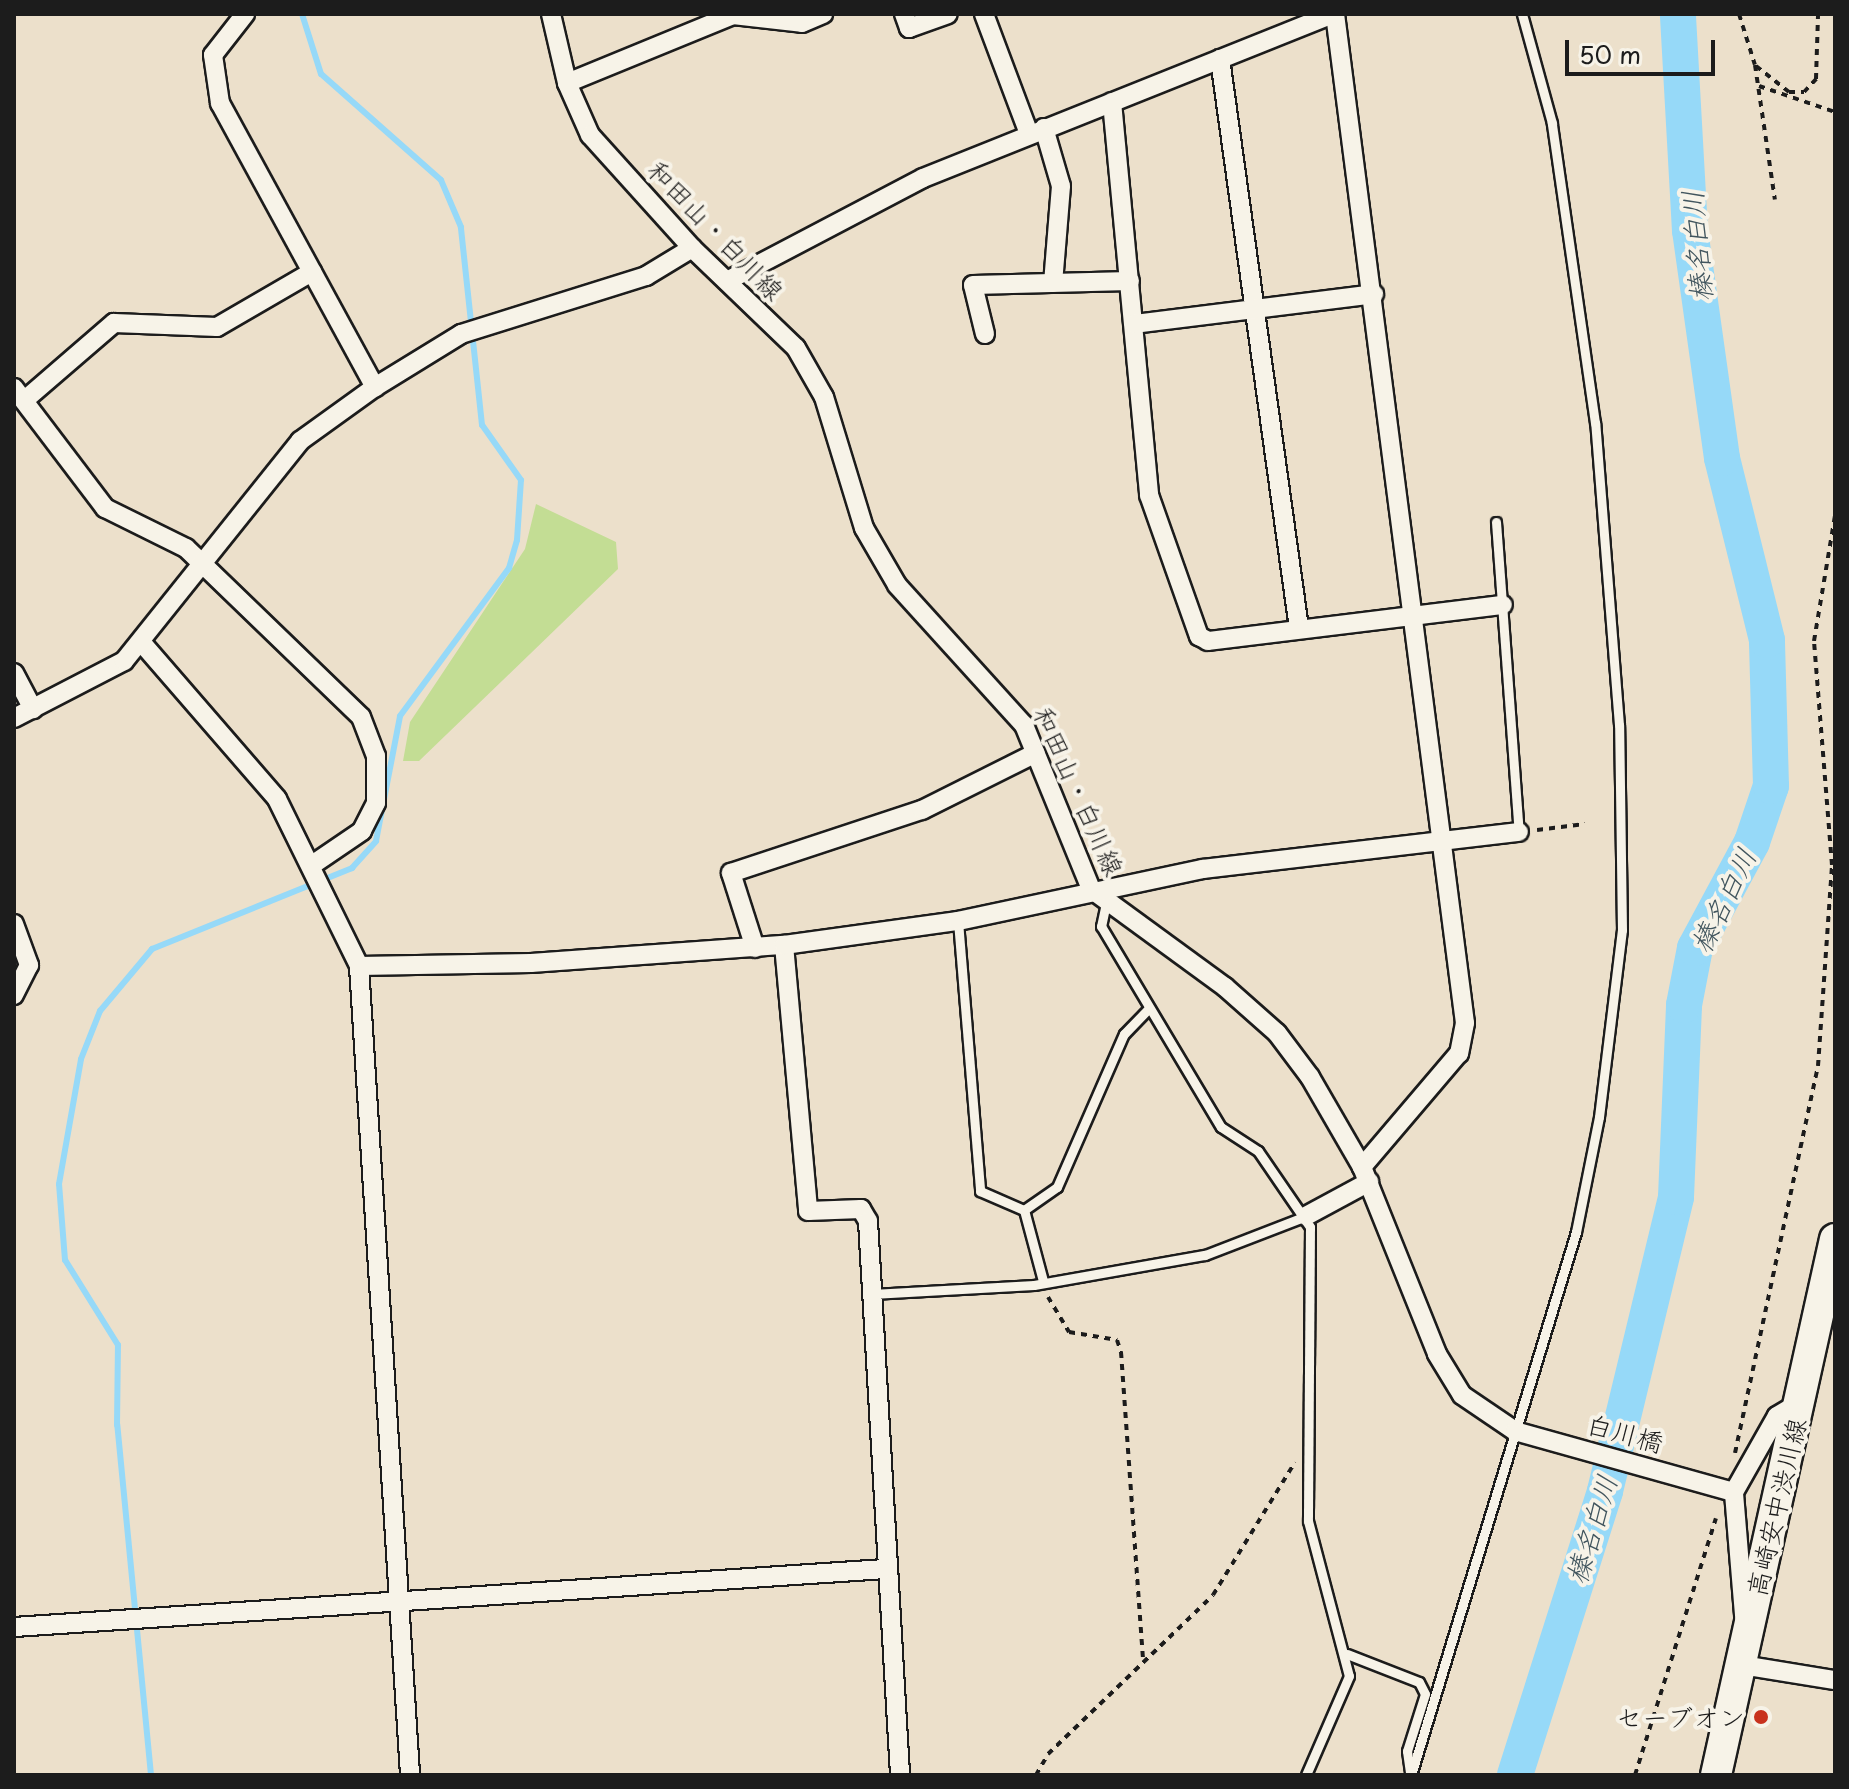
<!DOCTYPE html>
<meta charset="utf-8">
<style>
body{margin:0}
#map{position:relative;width:1849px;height:1789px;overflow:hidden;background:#ece0cb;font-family:"Playpen Sans","Klee One",sans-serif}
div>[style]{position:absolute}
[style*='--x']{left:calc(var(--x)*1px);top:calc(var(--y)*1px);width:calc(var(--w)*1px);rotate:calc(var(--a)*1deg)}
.green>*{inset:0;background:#c3dd94}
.stream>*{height:6px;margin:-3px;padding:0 3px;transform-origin:3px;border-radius:3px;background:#96d9f8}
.river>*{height:36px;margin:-18px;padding:0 18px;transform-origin:18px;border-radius:18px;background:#96d9f8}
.path>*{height:4px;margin-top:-2px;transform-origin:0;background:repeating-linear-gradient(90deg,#1c1c1c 0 6px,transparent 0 12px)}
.roads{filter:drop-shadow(2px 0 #1c1c1c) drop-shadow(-2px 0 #1c1c1c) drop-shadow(0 2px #1c1c1c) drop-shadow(0 -2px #1c1c1c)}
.service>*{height:9px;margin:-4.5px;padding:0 4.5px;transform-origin:4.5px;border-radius:4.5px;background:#f7f3e8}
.minor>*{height:18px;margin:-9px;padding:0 9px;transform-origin:9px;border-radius:9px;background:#f7f3e8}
.primary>*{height:30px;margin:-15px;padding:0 15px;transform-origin:15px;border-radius:15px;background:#f7f3e8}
.dots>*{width:22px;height:22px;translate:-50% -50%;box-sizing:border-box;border:4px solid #f7f3e8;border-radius:50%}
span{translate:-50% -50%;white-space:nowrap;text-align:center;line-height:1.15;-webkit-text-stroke:8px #f7f3e8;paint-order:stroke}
.street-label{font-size:26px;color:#1c1c1c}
.poi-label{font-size:26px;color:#1c1c1c}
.right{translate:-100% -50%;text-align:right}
.water-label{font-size:28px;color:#41555e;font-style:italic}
.frame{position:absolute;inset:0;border:16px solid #1c1c1c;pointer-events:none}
.scale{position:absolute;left:1565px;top:40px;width:150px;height:36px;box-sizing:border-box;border:4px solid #1c1c1c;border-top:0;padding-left:10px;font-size:24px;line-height:28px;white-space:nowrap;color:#1c1c1c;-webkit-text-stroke:6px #f7f3e8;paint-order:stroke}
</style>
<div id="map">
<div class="green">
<div style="clip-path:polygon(536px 504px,616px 542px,618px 569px,419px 761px,403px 761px,410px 722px,525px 549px)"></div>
</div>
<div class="stream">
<div style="--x:151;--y:1775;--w:352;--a:-95.5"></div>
<div style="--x:117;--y:1425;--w:80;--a:-89.3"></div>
<div style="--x:118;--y:1345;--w:100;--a:-121.9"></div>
<div style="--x:65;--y:1260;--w:76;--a:-94.5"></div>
<div style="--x:59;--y:1184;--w:127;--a:-80"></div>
<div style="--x:81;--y:1059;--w:52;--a:-68.4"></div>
<div style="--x:100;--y:1011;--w:81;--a:-50"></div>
<div style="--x:152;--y:949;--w:216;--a:-22"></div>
<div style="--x:352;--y:868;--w:36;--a:-48"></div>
<div style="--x:376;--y:841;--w:127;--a:-79.1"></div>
<div style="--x:400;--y:716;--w:184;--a:-53.6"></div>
<div style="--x:509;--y:568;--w:29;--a:-74"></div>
<div style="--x:517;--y:540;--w:60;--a:-86.2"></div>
<div style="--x:521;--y:480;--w:67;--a:-125.3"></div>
<div style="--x:482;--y:425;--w:199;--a:-96.1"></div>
<div style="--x:461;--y:227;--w:51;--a:-113.1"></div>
<div style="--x:441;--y:180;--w:160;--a:-138.5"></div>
<div style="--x:321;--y:74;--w:63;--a:-107.6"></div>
</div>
<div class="river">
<div style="--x:1515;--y:1775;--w:298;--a:-72.4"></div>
<div style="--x:1605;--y:1491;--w:302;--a:-76.4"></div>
<div style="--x:1676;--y:1197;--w:192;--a:-87.6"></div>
<div style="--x:1684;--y:1005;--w:58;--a:-79.1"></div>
<div style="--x:1695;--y:948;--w:120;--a:-61.7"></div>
<div style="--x:1752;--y:842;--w:59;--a:-71.3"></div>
<div style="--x:1771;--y:786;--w:146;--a:-91.6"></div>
<div style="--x:1767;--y:640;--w:187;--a:-103.9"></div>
<div style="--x:1722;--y:458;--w:229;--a:-98"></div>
<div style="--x:1690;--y:231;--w:217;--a:-93.2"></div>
</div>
<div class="path">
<div style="--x:1739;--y:14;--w:53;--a:72.6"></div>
<div style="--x:1755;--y:65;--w:136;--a:81.6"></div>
<div style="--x:1756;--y:66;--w:42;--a:38.2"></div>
<div style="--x:1789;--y:92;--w:15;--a:0"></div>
<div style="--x:1804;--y:92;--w:18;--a:-47"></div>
<div style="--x:1816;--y:79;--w:65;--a:-88.2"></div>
<div style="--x:1759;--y:86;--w:80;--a:18.9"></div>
<div style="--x:1537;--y:830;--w:48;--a:-7.1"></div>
<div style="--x:1048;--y:1297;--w:41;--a:59"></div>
<div style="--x:1069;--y:1332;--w:49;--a:9.5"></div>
<div style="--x:1117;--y:1340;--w:13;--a:72"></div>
<div style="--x:1121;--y:1352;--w:310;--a:85.9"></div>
<div style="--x:1735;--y:1453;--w:396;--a:-77.9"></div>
<div style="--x:1818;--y:1066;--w:201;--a:-86"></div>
<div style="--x:1832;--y:865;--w:225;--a:-94.6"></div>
<div style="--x:1814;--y:641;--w:127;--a:-80.5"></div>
<div style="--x:1036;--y:1775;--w:24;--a:-60"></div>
<div style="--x:1048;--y:1754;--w:229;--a:-43.9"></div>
<div style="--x:1213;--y:1595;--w:156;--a:-58.3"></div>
<div style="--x:1635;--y:1775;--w:269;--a:-72.5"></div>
</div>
<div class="roads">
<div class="service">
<div style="--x:1496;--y:522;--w:311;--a:85.8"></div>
<div style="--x:1106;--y:903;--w:24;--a:102"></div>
<div style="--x:1101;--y:926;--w:234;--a:59.2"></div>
<div style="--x:1221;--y:1127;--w:44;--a:33"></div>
<div style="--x:1258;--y:1151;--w:92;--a:55.6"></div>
<div style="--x:1310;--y:1227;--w:294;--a:90.4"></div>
<div style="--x:1308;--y:1521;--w:160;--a:75.2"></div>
<div style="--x:1349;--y:1676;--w:108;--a:113.5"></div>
<div style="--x:958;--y:921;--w:271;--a:85.3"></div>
<div style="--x:980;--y:1191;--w:48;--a:23.4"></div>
<div style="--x:1024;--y:1210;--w:73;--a:75"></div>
<div style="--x:1024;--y:1210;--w:40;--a:-34.9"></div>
<div style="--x:1057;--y:1187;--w:167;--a:-66.4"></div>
<div style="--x:1124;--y:1034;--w:35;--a:-46"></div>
<div style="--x:872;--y:1294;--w:162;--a:-3.2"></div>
<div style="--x:1034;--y:1285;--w:174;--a:-10"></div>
<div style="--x:1205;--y:1255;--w:108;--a:-21.1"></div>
<div style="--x:1347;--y:1654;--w:77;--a:21.3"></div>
<div style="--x:1419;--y:1682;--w:13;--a:63"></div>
<div style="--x:1425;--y:1694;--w:60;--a:107.5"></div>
<div style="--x:1407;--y:1751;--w:22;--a:82"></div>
<div style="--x:1411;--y:1775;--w:568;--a:-73.1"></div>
<div style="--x:1576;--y:1232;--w:117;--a:-78.7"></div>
<div style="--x:1599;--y:1117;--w:188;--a:-83"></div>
<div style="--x:1622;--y:930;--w:205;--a:-90.8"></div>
<div style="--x:1619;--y:725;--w:303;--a:-94.5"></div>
<div style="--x:1595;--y:423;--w:303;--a:-98.2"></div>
<div style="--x:1552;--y:123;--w:113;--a:-105.4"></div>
</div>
<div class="minor">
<div style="--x:245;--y:14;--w:52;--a:128"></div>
<div style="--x:213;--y:55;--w:49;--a:81.7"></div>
<div style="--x:220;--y:103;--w:324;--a:61.4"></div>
<div style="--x:551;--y:14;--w:71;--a:76.9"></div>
<div style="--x:567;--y:83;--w:57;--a:66.1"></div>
<div style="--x:590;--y:135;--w:152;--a:47.9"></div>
<div style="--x:692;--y:248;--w:144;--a:43.9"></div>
<div style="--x:796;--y:348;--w:56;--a:60.3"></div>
<div style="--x:824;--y:397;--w:137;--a:73"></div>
<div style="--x:864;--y:528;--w:66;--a:59.9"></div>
<div style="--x:897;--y:585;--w:189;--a:47.8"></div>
<div style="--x:1024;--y:725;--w:177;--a:67.8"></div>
<div style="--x:1091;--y:889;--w:166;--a:36.2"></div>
<div style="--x:1225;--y:987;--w:69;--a:41.5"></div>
<div style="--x:1277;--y:1033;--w:55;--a:53.1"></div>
<div style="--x:1310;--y:1077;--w:104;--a:60"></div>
<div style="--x:1362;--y:1167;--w:201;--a:68.1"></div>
<div style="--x:1437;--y:1354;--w:48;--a:58.6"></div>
<div style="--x:1462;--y:1395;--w:64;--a:34.2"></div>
<div style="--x:1515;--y:1431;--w:227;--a:15.6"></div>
<div style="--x:904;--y:14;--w:15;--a:70"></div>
<div style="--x:909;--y:28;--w:41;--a:-19.7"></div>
<div style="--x:984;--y:14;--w:128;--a:69.4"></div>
<div style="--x:1335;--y:14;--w:1017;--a:82.66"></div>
<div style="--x:1465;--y:1023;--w:31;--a:101"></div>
<div style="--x:1459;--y:1053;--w:150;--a:130.4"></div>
<div style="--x:1220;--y:59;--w:574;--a:82.1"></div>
<div style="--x:567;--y:83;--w:179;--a:-22.3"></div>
<div style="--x:733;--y:15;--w:69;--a:6.6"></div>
<div style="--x:802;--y:23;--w:23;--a:-23"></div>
<div style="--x:1112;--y:102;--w:395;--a:84.6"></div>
<div style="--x:1149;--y:495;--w:150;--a:70.5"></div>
<div style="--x:1199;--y:636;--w:10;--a:29"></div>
<div style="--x:1208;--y:641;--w:297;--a:-7"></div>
<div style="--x:1044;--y:128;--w:60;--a:73.7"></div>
<div style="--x:1061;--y:186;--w:97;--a:94.7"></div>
<div style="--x:727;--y:281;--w:221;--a:-27.7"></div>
<div style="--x:923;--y:178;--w:443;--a:-21.8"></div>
<div style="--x:1134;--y:324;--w:242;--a:-7.1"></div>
<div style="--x:985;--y:334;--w:50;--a:-103.8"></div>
<div style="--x:973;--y:285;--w:157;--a:-1.5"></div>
<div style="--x:14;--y:388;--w:151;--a:52.8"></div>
<div style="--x:105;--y:508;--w:90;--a:26.3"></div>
<div style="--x:186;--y:548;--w:243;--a:44"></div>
<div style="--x:361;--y:717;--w:42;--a:69"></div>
<div style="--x:376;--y:756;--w:47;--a:90"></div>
<div style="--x:376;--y:803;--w:31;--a:117"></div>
<div style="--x:362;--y:831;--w:60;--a:145.8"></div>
<div style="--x:27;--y:398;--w:115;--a:-40.8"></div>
<div style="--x:114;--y:323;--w:103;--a:2.2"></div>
<div style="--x:217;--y:327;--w:110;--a:-30.1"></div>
<div style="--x:142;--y:643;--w:206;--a:49.1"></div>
<div style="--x:277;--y:799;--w:186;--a:63.8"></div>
<div style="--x:359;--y:966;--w:811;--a:86.39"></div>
<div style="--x:14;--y:673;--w:41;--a:62.2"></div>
<div style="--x:14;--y:718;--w:124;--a:-27.4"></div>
<div style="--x:124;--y:661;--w:282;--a:-51.3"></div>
<div style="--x:300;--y:441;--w:92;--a:-35.8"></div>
<div style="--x:375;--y:387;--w:101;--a:-31.6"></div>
<div style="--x:461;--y:334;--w:194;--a:-17.4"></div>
<div style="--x:646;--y:276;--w:54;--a:-31.3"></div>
<div style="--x:14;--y:924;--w:44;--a:69.9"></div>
<div style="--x:29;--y:965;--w:34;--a:117"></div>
<div style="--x:784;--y:945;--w:267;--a:84.8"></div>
<div style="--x:808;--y:1211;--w:53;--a:-2.2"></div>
<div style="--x:861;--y:1209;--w:14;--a:60"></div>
<div style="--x:868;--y:1221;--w:555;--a:86.69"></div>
<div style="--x:755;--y:948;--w:79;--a:-107.7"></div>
<div style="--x:731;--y:873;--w:201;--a:-18.3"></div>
<div style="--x:922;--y:810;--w:127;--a:-26.6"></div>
<div style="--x:359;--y:966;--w:172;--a:-1"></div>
<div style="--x:531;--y:963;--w:254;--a:-4.1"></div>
<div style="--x:784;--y:945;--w:176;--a:-7.9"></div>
<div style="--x:958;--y:921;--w:250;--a:-12"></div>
<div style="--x:1203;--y:869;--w:318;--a:-6.7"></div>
<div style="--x:1306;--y:1216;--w:72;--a:-28.4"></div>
<div style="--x:14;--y:1627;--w:874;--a:-3.81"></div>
<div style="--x:1745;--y:1627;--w:135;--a:-94.7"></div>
<div style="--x:1734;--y:1492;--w:87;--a:-60.5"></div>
<div style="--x:1777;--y:1416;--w:26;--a:-31"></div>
<div style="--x:1742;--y:1665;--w:94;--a:9.2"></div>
</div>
<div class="primary">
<div style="--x:1716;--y:1775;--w:549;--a:-77.48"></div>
</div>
</div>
<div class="dots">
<div style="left:1761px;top:1717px;background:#c8321e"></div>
</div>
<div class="street-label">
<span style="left:716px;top:230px;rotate:46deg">和田山・白川線</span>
<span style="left:1079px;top:791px;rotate:66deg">和田山・白川線</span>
<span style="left:1625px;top:1433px;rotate:15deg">白川橋</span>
<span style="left:1776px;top:1507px;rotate:-77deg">高崎安中渋川線</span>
</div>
<div class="poi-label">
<span class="right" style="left:1745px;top:1717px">セーブオン</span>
</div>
<div class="water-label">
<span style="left:1696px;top:246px;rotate:-95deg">榛名白川</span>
<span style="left:1723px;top:900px;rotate:-64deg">榛名白川</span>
<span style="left:1591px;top:1529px;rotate:-73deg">榛名白川</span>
</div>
<div class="frame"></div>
<div class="scale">50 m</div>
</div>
